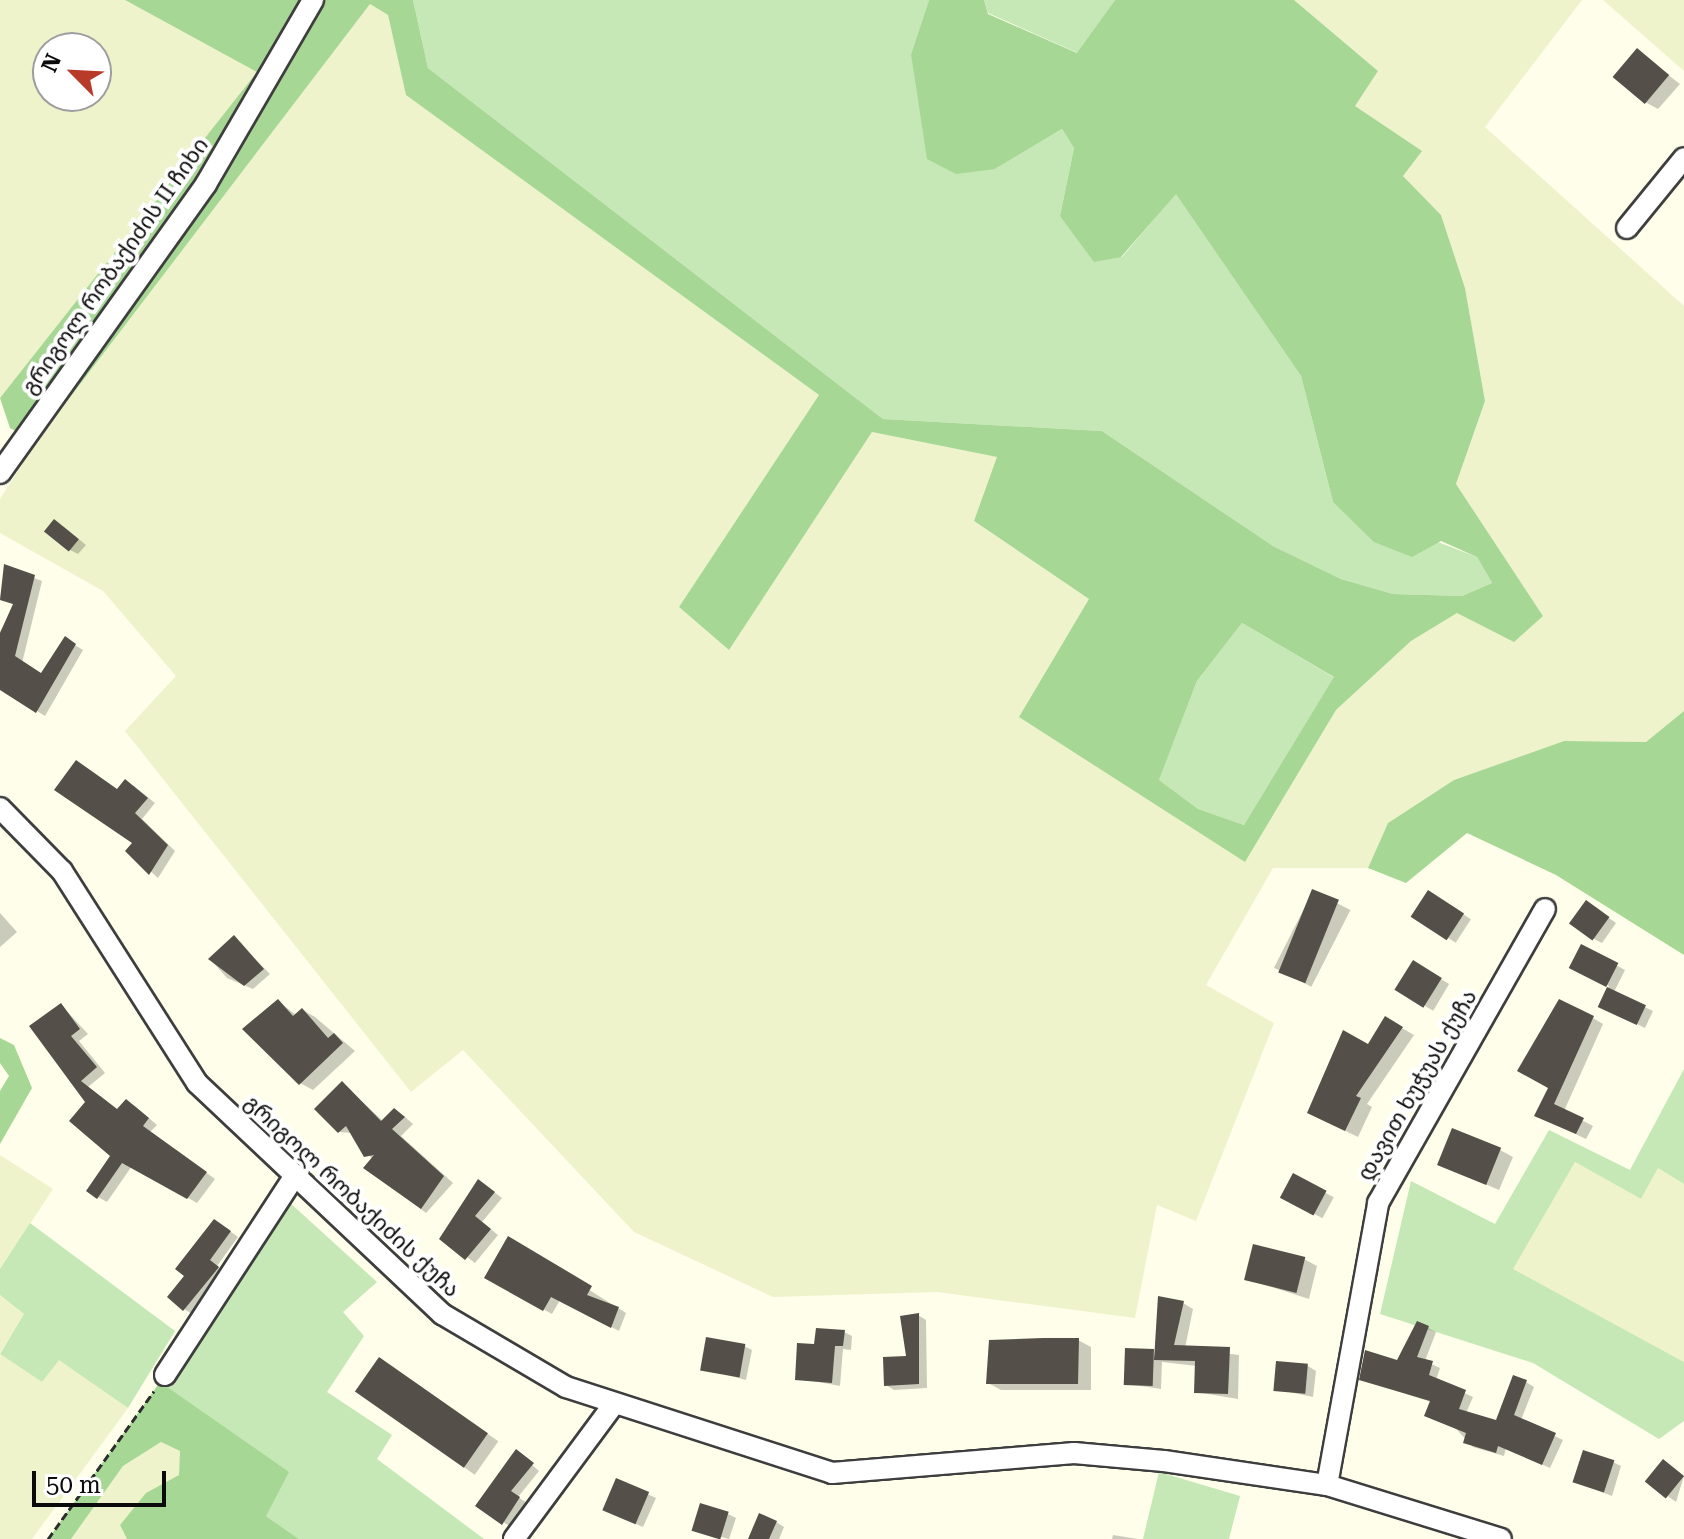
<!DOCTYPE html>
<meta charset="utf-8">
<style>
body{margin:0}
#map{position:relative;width:1684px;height:1539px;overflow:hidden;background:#fefeea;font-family:"Roboto Serif","Noto Sans Georgian",serif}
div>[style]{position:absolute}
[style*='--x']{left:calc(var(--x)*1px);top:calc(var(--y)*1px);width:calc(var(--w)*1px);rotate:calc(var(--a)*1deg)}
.farmland>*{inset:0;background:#eff3cc}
.green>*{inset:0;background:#c6e7b6}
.forest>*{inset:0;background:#a7d795}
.shadow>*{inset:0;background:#0003;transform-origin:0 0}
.building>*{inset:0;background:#544f48;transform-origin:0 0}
.path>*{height:3px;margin-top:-1.5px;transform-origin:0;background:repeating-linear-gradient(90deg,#2d2d2d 0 8px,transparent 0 12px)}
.roads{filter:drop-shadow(2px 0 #3e3e3e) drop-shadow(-2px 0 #3e3e3e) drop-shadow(0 2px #3e3e3e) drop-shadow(0 -2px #3e3e3e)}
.minor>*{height:20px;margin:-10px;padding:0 10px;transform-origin:10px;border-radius:10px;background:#fff}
span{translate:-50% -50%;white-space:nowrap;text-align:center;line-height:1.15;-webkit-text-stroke:8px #fff;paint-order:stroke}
.street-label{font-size:22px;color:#0b0b0b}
.north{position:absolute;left:32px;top:32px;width:80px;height:80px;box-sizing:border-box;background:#fff;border:2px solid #9d9d9d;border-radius:50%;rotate:294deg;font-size:22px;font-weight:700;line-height:32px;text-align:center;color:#0b0b0b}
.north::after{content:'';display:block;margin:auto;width:28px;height:36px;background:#b73b28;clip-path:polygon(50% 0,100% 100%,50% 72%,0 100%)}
.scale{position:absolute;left:32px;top:1471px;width:134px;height:36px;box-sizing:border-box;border:4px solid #0b0b0b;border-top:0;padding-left:10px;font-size:24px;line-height:28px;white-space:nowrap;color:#0b0b0b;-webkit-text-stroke:6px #fff;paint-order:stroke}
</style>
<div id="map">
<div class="farmland">
<div style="clip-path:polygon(evenodd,0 0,125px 0,258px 72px,0 398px,0 0,48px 48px,96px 48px,96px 96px,48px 96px,48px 48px)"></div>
<div style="clip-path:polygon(1294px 0,1582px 0,1485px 127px,1684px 306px,1684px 711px,1646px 742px,1564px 741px,1454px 780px,1388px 823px,1368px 868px,1273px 868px,1206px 985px,1274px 1023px,1196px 1221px,1157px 1205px,1135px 1318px,937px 1292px,773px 1297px,634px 1232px,463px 1050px,411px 1092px,125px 731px,176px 676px,103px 591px,0 533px,0 499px,36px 442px,370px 4px,388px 15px,407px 95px,819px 395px,679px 607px,729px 650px,872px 432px,998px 457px,975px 522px,1089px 599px,1245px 862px,1336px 710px,1411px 641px,1457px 613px,1543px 616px,1456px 484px,1485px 401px,1465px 288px,1441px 215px,1403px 176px,1354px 106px,1378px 71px)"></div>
<div style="clip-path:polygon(1603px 0,1684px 0,1684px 71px)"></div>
<div style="clip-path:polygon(0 1155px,53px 1189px,0 1269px)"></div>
<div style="clip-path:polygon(1575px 1162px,1641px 1199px,1658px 1168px,1684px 1184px,1684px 1362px,1512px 1269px)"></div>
<div style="clip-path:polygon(0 1295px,24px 1314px,0 1353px)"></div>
<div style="clip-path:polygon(0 1354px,42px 1382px,59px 1359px,128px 1408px,32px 1539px,0 1539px)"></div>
<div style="clip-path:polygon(161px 1442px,181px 1451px,179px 1475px,120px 1525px,127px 1539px,71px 1539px,123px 1466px)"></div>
</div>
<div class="green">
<div style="clip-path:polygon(413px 0,929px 0,911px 54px,995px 169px,1062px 129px,1074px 148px,1060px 216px,1122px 257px,1176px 193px,1301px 376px,1333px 502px,1477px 557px,1492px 583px,1462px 596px,1393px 594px,1341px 579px,1273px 546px,1102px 431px,883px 419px,428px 68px)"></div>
<div style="clip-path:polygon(984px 0,1115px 0,1078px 53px,988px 13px)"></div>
<div style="clip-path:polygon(1242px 623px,1335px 678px,1244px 825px,1198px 809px,1159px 780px,1197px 681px)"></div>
<div style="clip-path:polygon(1684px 1069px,1684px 1184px,1658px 1168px,1641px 1199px,1575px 1162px,1513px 1269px,1684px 1362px,1684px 1421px,1659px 1439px,1533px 1363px,1380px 1314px,1411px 1181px,1495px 1224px,1549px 1130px,1630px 1170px)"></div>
<div style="clip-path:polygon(289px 1202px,377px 1282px,343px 1312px,364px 1336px,327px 1392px,392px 1435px,377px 1459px,484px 1539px,299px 1539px,266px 1516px,165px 1386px)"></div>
<div style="clip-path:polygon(30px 1223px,175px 1331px,128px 1408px,59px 1360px,42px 1382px,0 1354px,24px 1314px,0 1295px,0 1269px)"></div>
<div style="clip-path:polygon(1159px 1472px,1240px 1496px,1229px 1539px,1143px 1539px)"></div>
</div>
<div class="forest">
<div style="clip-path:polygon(evenodd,125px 0,413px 0,428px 68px,883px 419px,1102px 431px,1273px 546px,1341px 579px,1393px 594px,1462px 596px,1492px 583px,1477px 557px,1441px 541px,1412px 557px,1374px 542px,1333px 502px,1301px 376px,1176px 194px,1121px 257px,1094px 262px,1060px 216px,1074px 148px,1062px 129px,995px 169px,956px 174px,927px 159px,911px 54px,929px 0,984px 0,988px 14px,1077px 53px,1115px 0,1294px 0,1378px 71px,1355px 106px,1422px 151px,1403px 176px,1441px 215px,1465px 288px,1485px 401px,1456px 484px,1543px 616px,1514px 642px,1457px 613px,1411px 641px,1336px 710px,1245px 862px,1019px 717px,1089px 599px,974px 521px,997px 457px,872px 432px,729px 650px,679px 607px,819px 395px,406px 95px,388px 15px,370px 4px,36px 442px,10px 428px,0 398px,257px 72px,125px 0,1242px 623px,1334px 677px,1244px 825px,1198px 809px,1159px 780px,1197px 681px,1242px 623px)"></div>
<div style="clip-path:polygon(1684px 711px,1684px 955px,1556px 875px,1467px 833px,1406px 883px,1368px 868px,1388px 823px,1454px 780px,1564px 741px,1646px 742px)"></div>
<div style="clip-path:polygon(0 1038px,14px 1045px,32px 1088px,0 1144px,0 1091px,9px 1076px,0 1063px)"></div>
<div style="clip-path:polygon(160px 1382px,289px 1472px,266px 1516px,299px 1539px,127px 1539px,120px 1525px,146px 1493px,179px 1475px,180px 1451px,161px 1442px,123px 1466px,71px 1539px,48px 1539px)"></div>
</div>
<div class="shadow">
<div style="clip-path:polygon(1637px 51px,1680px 84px,1658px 109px,1645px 102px)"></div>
<div style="clip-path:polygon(63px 526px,86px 545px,78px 554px,70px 550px)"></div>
<div style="clip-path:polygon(5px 567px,42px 581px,22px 663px,42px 675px,65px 639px,83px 650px,45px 716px,0 688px,0 632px,15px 605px,0 599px)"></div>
<div style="clip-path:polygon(134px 786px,155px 803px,142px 819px,175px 851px,158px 878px,128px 851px,136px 843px,118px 791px)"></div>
<div style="left:1313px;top:891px;width:42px;height:86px;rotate:27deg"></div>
<div style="left:1429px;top:892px;width:50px;height:28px;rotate:33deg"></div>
<div style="clip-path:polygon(1595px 908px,1616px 923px,1602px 943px,1594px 939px)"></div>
<div style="clip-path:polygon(0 913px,17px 932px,0 947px)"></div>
<div style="clip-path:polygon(234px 938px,270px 974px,253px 989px,227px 978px,210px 959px)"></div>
<div style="clip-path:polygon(1582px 947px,1625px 970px,1614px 992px,1653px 1011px,1645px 1028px,1600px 1006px,1609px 986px,1580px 971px)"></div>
<div style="left:1414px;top:963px;width:41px;height:31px;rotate:31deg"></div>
<div style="clip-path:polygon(278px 1001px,296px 1015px,303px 1010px,315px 1017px,355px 1051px,313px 1090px,300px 1083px)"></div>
<div style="clip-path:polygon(61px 1005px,88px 1034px,79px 1041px,105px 1073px,88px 1087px,118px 1111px,126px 1101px,135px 1106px,157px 1125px,150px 1132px,215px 1179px,197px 1203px,132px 1166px,107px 1202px,98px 1197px,113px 1156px,87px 1102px,32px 1027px)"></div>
<div style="clip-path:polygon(1593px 1018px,1603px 1024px,1564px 1111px,1593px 1126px,1586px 1139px,1547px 1121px,1550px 1087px)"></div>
<div style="clip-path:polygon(1386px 1019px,1414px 1035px,1367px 1104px,1372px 1107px,1358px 1137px,1321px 1119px)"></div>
<div style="clip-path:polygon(343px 1084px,384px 1122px,394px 1110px,404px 1116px,413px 1124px,401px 1136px,453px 1183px,426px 1213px,366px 1168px,373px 1160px,352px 1133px,339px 1132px)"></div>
<div style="clip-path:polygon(1500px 1150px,1513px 1157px,1499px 1190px,1439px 1164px)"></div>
<div style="left:1294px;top:1176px;width:45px;height:24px;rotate:28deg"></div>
<div style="clip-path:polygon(479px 1181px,502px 1198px,482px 1222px,498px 1235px,475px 1263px,442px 1238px)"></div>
<div style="clip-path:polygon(223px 1226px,238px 1237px,217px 1266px,226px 1273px,192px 1314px,184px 1309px)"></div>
<div style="clip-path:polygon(508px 1239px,626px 1313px,619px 1331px,560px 1300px,552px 1314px,486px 1278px)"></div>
<div style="clip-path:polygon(1304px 1259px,1317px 1266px,1309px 1299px,1246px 1279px)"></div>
<div style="clip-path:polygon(1183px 1303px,1193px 1309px,1185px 1348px,1239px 1355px,1238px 1399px,1196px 1392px,1197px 1366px,1162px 1362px,1161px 1389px,1127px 1384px,1157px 1353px)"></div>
<div style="clip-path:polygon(918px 1315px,926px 1320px,927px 1388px,894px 1390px,886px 1385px,908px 1358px)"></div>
<div style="clip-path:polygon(1428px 1328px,1436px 1332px,1425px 1361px,1440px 1368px,1436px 1380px,1473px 1397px,1466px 1413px,1497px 1422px,1526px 1382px,1534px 1387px,1521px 1420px,1563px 1440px,1550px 1468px,1506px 1448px,1504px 1456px,1473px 1447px,1431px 1402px,1361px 1379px,1398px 1362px)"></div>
<div style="clip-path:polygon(844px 1332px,852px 1336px,851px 1350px,843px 1349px,840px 1386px,797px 1378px,816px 1346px)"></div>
<div style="clip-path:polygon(1078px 1340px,1091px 1347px,1091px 1390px,1001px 1390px,988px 1383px)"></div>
<div style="clip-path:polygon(744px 1346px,752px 1350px,746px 1380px,702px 1368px)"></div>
<div style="left:391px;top:1366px;width:131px;height:41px;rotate:35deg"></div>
<div style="clip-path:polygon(1308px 1366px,1316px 1371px,1313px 1397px,1275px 1389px)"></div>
<div style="clip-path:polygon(523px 1457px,539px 1471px,518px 1497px,527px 1503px,511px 1527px,478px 1506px)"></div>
<div style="clip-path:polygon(1613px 1462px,1621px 1466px,1612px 1496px,1575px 1482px)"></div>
<div style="clip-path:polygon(1672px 1467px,1684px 1476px,1676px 1502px,1648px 1482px)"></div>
<div style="clip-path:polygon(617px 1480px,656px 1498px,643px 1527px,612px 1514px)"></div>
<div style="clip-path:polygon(728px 1514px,736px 1518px,729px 1539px,694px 1530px)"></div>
<div style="clip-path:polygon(776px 1522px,784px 1527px,779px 1539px,750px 1539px)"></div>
<div style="clip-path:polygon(1113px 1535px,1138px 1539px,1112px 1539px)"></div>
</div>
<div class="building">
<div style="left:1637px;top:48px;width:42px;height:38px;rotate:40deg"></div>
<div style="left:54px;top:519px;width:32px;height:16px;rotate:39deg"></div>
<div style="clip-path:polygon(4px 564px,35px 575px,15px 656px,41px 673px,65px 636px,76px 644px,36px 713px,0 690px,0 633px,13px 604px,0 600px)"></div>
<div style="clip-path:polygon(76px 760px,117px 789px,125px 779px,148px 798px,135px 813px,168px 845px,149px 875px,125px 851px,132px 843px,54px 790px)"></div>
<div style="left:1312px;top:889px;width:29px;height:90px;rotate:22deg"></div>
<div style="left:1428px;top:890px;width:43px;height:32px;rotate:33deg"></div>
<div style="left:1586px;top:900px;width:29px;height:29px;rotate:36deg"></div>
<div style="clip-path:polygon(234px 935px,264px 969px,244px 986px,208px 959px)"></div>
<div style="left:1581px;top:944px;width:42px;height:27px;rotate:27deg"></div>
<div style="left:1413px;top:960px;width:34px;height:35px;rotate:32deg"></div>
<div style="left:1607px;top:987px;width:43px;height:22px;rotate:25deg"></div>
<div style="clip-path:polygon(278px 999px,293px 1016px,302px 1008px,328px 1038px,334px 1033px,343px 1043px,299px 1085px,242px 1029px)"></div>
<div style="clip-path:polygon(1559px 999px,1594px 1016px,1554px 1104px,1584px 1118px,1576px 1134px,1534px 1116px,1548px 1088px,1517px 1071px)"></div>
<div style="clip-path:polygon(61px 1003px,80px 1029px,71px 1036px,97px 1067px,81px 1081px,117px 1109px,126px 1099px,149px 1118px,143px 1126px,207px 1172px,187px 1199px,122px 1163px,97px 1199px,86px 1191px,110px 1156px,69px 1121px,85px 1102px,29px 1026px)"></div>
<div style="clip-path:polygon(1385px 1016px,1403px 1027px,1356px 1096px,1361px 1098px,1345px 1131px,1307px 1113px,1343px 1030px,1368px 1044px)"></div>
<div style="clip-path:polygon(342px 1081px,381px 1121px,394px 1108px,405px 1117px,392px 1129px,444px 1176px,421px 1209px,363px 1168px,374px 1155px,364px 1157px,346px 1126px,338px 1133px,314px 1109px)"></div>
<div style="left:1452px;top:1128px;width:53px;height:40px;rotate:22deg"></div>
<div style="left:1293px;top:1173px;width:38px;height:28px;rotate:28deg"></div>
<div style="clip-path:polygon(478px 1179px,495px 1192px,475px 1216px,491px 1229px,465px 1260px,439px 1239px)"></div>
<div style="clip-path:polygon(214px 1219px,231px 1231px,210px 1260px,219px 1267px,183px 1311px,167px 1297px,184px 1276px,175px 1269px)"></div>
<div style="clip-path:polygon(508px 1236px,592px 1286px,587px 1295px,619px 1307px,611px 1328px,551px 1297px,543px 1311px,484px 1278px)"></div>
<div style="left:1253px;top:1244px;width:54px;height:37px;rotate:14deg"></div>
<div style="clip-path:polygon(1158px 1296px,1184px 1301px,1174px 1345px,1230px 1347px,1228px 1394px,1194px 1393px,1195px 1361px,1154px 1360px)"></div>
<div style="clip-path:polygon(919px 1313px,919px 1384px,884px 1386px,883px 1357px,906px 1356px,900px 1316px)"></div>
<div style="clip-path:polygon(1417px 1321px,1429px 1326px,1417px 1357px,1433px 1361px,1429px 1375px,1466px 1390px,1459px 1409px,1496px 1420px,1513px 1375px,1527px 1380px,1514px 1415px,1556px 1433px,1542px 1465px,1498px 1446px,1496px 1453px,1463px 1443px,1466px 1433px,1424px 1416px,1430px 1401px,1359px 1380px,1365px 1350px,1397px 1360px)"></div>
<div style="clip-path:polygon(816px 1328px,845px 1330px,843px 1346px,835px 1346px,832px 1383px,795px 1380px,797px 1343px,814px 1344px)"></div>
<div style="left:706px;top:1337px;width:40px;height:34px;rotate:10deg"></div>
<div style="clip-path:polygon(1043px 1338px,1079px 1338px,1078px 1384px,986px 1384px,989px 1340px)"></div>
<div style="left:1125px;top:1348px;width:29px;height:37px;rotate:2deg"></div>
<div style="left:379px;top:1357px;width:133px;height:42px;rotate:35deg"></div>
<div style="left:1276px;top:1361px;width:32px;height:30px;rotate:5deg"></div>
<div style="clip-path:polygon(516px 1449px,534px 1463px,511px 1491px,520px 1497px,502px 1525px,475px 1506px)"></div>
<div style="left:1583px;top:1450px;width:33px;height:34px;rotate:18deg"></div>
<div style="left:1663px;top:1459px;width:27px;height:29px;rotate:39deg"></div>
<div style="left:616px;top:1478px;width:36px;height:35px;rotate:23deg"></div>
<div style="left:700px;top:1503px;width:30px;height:29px;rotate:17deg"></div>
<div style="clip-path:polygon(759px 1513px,777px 1521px,769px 1539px,748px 1539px)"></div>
</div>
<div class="path">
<div style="--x:48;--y:1539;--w:182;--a:-54.4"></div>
</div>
<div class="roads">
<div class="minor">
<div style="--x:1627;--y:228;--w:90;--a:-50.8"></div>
<div style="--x:0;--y:473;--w:355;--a:-54.5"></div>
<div style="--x:206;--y:184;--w:213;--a:-59.8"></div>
<div style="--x:0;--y:808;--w:88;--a:45.5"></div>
<div style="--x:62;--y:871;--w:251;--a:57.5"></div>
<div style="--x:197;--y:1083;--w:337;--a:43.3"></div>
<div style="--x:442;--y:1314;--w:144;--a:30.5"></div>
<div style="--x:566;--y:1387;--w:280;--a:17.9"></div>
<div style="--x:832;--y:1473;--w:243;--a:-4.7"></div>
<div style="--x:1074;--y:1453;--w:90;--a:5.1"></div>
<div style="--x:1164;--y:1461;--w:165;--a:8.4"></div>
<div style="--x:1327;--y:1485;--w:182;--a:17.2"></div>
<div style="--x:165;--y:1375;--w:236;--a:-56.9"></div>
<div style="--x:1327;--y:1485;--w:287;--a:-79.7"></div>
<div style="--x:1378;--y:1203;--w:338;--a:-60.4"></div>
<div style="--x:514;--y:1539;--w:168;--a:-53.5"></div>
</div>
</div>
<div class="street-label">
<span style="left:115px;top:266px;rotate:-55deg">გრიგოლ რობაქიძის II ჩიხი</span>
<span style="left:1417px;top:1085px;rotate:-60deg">დავით ხუჭუას ქუჩა</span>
<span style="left:352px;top:1196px;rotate:43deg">გრიგოლ რობაქიძის ქუჩა</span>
</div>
<div class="north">N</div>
<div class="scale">50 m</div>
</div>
